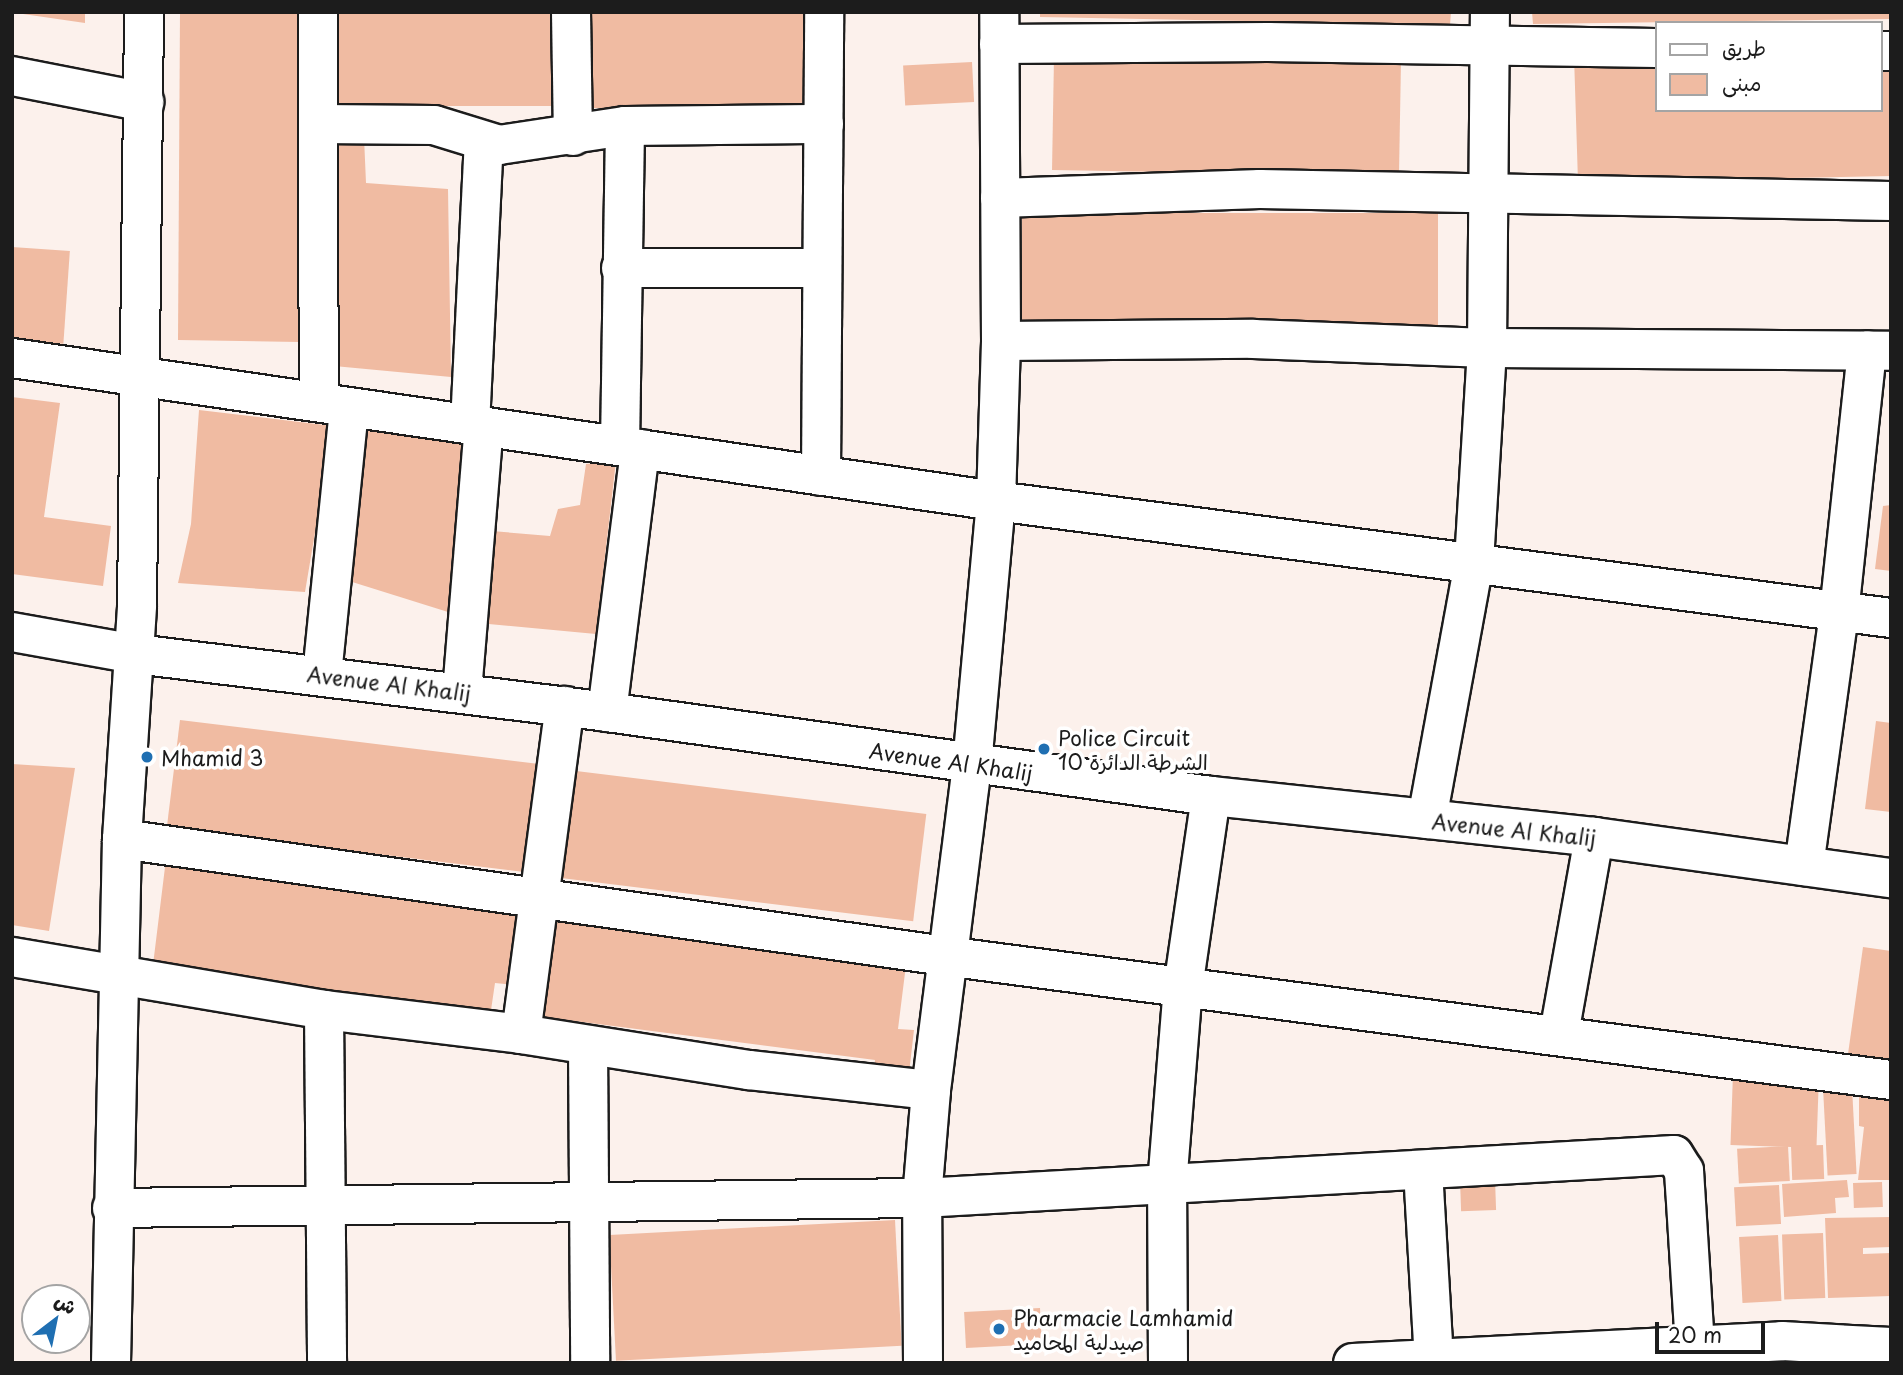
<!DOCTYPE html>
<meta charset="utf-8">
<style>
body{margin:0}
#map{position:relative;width:1903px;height:1375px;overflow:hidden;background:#fcf1ec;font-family:"Playpen Sans","Playpen Sans Arabic",sans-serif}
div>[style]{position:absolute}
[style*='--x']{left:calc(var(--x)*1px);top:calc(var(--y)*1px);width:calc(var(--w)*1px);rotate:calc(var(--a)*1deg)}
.building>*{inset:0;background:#f0bba2;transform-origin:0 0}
.roads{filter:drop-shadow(2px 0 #1c1c1c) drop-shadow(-2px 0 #1c1c1c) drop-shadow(0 2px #1c1c1c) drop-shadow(0 -2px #1c1c1c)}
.minor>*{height:38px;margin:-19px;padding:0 19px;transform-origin:19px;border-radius:19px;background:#fff}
.tertiary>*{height:38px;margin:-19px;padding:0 19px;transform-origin:19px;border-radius:19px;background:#fff}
.dots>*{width:19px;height:19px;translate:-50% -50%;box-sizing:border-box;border:4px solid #fff;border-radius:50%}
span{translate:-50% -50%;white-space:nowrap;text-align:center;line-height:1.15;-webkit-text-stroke:7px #fff;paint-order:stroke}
.street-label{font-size:21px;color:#1c1c1c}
.poi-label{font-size:21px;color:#1c1c1c}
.left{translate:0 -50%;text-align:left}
.frame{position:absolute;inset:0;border:14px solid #1c1c1c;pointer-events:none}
.legend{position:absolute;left:1655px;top:21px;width:228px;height:91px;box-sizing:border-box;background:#fff;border:2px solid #a4a4a4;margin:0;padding:9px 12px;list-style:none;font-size:21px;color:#1c1c1c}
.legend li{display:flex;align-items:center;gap:14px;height:35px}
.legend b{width:35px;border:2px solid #a4a4a4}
.north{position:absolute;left:21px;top:1284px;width:70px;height:70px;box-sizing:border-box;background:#fff;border:2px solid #a4a4a4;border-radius:50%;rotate:32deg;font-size:19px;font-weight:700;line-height:28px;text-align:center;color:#1c1c1c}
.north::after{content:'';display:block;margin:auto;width:24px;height:32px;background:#1f6fb2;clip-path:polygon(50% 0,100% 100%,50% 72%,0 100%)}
.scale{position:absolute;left:1655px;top:1322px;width:110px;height:32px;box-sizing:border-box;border:4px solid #1c1c1c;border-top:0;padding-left:9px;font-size:21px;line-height:24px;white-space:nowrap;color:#1c1c1c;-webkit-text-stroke:5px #fff;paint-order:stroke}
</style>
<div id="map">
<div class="building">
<div style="clip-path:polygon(23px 12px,85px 12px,85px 23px,23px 14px)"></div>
<div style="clip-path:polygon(180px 12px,300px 12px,304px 106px,299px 342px,178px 340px)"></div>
<div style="left:329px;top:12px;width:229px;height:94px"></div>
<div style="left:580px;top:12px;width:230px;height:96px"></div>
<div style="clip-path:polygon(1040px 12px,1451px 12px,1450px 25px,1040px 17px)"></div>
<div style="clip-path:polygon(1532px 12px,1891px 12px,1891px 19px,1533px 24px)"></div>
<div style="clip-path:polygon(1574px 56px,1656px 56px,1656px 110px,1880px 110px,1880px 57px,1891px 57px,1891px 176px,1578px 182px)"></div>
<div style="left:1054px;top:57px;width:347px;height:113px;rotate:1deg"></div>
<div style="left:972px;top:62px;width:40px;height:69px;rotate:87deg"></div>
<div style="clip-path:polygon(335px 136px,364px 137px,366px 183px,448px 189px,451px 377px,334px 366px)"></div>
<div style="left:1022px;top:213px;width:416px;height:114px"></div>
<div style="left:12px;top:247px;width:58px;height:93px;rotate:4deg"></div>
<div style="clip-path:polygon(12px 397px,60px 403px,44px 517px,111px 526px,103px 586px,12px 574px)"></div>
<div style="clip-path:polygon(199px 410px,333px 426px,305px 592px,178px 583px,191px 524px)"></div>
<div style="clip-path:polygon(359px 428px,471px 443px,448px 612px,349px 581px)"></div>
<div style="clip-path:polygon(616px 461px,596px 634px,478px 623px,492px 531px,550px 536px,558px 509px,580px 505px,586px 464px)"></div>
<div style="clip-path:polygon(1891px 505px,1891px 571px,1875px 569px,1883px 506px)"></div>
<div style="left:180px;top:720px;width:360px;height:109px;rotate:7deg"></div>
<div style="clip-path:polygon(1876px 721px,1891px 723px,1891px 812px,1865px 809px)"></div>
<div style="clip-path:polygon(12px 764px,75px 768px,49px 931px,12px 925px)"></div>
<div style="left:568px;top:770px;width:361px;height:108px;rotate:7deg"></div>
<div style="clip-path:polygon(166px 859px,524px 905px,514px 985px,495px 983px,490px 1017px,152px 973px)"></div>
<div style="clip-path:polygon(550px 902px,908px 949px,898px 1029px,914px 1030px,908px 1082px,873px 1078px,875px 1060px,536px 1016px)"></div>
<div style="clip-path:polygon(1863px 947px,1891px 951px,1891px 1061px,1848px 1054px)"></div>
<div style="left:1733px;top:1073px;width:86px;height:72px;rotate:2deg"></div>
<div style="clip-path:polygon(1859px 1086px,1891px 1086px,1891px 1180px,1858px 1180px,1864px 1127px,1859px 1126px)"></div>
<div style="left:1852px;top:1087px;width:87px;height:29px;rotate:87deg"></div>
<div style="left:1823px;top:1145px;width:34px;height:32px;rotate:88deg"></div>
<div style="left:1788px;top:1146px;width:35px;height:51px;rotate:87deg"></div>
<div style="left:1495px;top:1179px;width:31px;height:35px;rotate:88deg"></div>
<div style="clip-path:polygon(1847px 1180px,1849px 1197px,1835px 1198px,1836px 1213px,1784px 1217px,1782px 1184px)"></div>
<div style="left:1882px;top:1182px;width:25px;height:29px;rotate:88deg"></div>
<div style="left:1779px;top:1185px;width:39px;height:45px;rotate:87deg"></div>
<div style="clip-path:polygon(1891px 1217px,1891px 1247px,1863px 1248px,1863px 1254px,1891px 1253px,1891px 1296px,1828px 1298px,1825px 1218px)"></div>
<div style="left:895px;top:1220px;width:126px;height:286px;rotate:87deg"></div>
<div style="left:1823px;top:1233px;width:65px;height:41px;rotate:88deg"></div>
<div style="left:1778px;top:1235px;width:66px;height:39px;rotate:87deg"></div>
<div style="left:1040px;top:1308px;width:36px;height:76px;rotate:87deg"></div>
</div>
<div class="roads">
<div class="minor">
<div style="--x:318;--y:12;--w:390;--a:89.9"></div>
<div style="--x:571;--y:12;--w:124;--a:89.1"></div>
<div style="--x:999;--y:44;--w:269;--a:-0.4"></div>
<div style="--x:1268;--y:42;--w:388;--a:0.9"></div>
<div style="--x:1880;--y:51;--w:11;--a:0"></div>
<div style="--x:12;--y:76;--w:135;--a:11.1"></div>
<div style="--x:320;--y:124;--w:114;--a:0.5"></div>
<div style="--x:434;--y:125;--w:68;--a:17.1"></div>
<div style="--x:499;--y:145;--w:127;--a:-8.6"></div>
<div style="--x:625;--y:126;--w:199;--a:-0.6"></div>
<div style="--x:1000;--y:198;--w:260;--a:-2"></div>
<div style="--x:1260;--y:189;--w:631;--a:1.09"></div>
<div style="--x:621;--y:268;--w:201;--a:0"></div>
<div style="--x:1001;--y:341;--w:252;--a:-0.5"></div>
<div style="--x:1253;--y:339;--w:234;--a:2.2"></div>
<div style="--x:1487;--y:348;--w:404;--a:0.4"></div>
<div style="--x:12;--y:358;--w:994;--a:8.27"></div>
<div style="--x:996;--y:501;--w:903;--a:7.45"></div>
<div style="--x:470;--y:425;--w:282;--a:-87.2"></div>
<div style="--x:620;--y:446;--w:320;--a:-89.1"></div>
<div style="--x:821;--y:476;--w:464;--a:-89.6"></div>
<div style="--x:12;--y:632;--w:126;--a:10.1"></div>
<div style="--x:136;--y:654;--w:475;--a:7"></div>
<div style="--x:607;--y:712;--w:610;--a:7.92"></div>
<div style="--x:1211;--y:796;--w:385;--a:6.1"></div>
<div style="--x:1594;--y:837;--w:300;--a:7.9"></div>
<div style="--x:322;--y:675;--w:269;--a:-84.2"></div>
<div style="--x:462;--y:692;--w:266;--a:-85.3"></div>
<div style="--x:607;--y:712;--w:265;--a:-82.8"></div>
<div style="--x:1427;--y:819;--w:261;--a:-79.6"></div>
<div style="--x:1474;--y:562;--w:214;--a:-86.5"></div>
<div style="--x:1487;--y:348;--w:336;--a:-89.5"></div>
<div style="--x:122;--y:839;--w:831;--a:8.09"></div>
<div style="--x:945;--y:956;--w:954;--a:7.47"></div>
<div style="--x:1804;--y:866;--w:255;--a:-82.1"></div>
<div style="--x:1839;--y:613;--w:264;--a:-83.9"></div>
<div style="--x:12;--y:957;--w:316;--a:9.6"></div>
<div style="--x:324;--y:1010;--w:198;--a:6.9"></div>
<div style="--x:521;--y:1034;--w:231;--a:9"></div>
<div style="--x:749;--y:1070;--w:183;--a:6.3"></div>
<div style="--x:324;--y:1010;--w:353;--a:89.5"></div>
<div style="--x:521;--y:1034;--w:331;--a:-82.4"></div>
<div style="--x:1559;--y:1034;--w:200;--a:-79.9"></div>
<div style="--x:588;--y:1045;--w:318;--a:89.6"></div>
<div style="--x:1423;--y:1170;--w:193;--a:86.7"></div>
<div style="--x:112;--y:1208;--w:810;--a:-0.71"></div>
<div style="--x:922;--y:1198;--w:753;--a:-3.27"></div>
<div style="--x:1674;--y:1155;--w:19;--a:58"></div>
<div style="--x:1684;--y:1171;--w:173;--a:86.4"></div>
<div style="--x:923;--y:1363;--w:165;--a:-90.3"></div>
<div style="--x:922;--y:1198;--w:108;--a:-85.2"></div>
<div style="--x:931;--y:1090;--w:328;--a:-82.8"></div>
<div style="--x:972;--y:765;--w:265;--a:-84.8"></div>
<div style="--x:996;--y:501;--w:160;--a:-88.2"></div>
<div style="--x:1001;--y:341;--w:329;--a:-90.3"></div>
<div style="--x:1168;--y:1363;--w:178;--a:-90.3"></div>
<div style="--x:1167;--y:1185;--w:198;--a:-85.4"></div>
<div style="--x:1183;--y:988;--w:194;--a:-81.7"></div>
<div style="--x:1353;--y:1363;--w:430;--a:-2.9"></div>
<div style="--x:1782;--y:1341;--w:109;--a:3.2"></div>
</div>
<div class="tertiary">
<div style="--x:111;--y:1363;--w:524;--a:-88.8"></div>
<div style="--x:122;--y:839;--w:234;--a:-86.3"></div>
<div style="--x:137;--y:605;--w:593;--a:-89.32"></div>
</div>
</div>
<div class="dots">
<div style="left:1044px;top:749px;background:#1f6fb2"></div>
<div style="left:147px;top:757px;background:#1f6fb2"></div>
<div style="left:999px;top:1329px;background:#1f6fb2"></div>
</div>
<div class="street-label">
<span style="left:389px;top:683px;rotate:7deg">Avenue Al Khalij</span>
<span style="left:951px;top:761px;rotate:8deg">Avenue Al Khalij</span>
<span style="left:1514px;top:829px;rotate:6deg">Avenue Al Khalij</span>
</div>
<div class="poi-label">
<span class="left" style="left:1058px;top:749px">Police Circuit<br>10 الشرطة الدائرة</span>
<span class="left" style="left:161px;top:757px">Mhamid 3</span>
<span class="left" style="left:1013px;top:1329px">Pharmacie Lamhamid<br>صيدلية المحاميد</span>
</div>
<div class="frame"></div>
<ul class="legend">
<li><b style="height:9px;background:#fff"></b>طريق</li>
<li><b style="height:19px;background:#f0bba2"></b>مبنى</li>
</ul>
<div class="north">ش</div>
<div class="scale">20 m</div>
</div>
